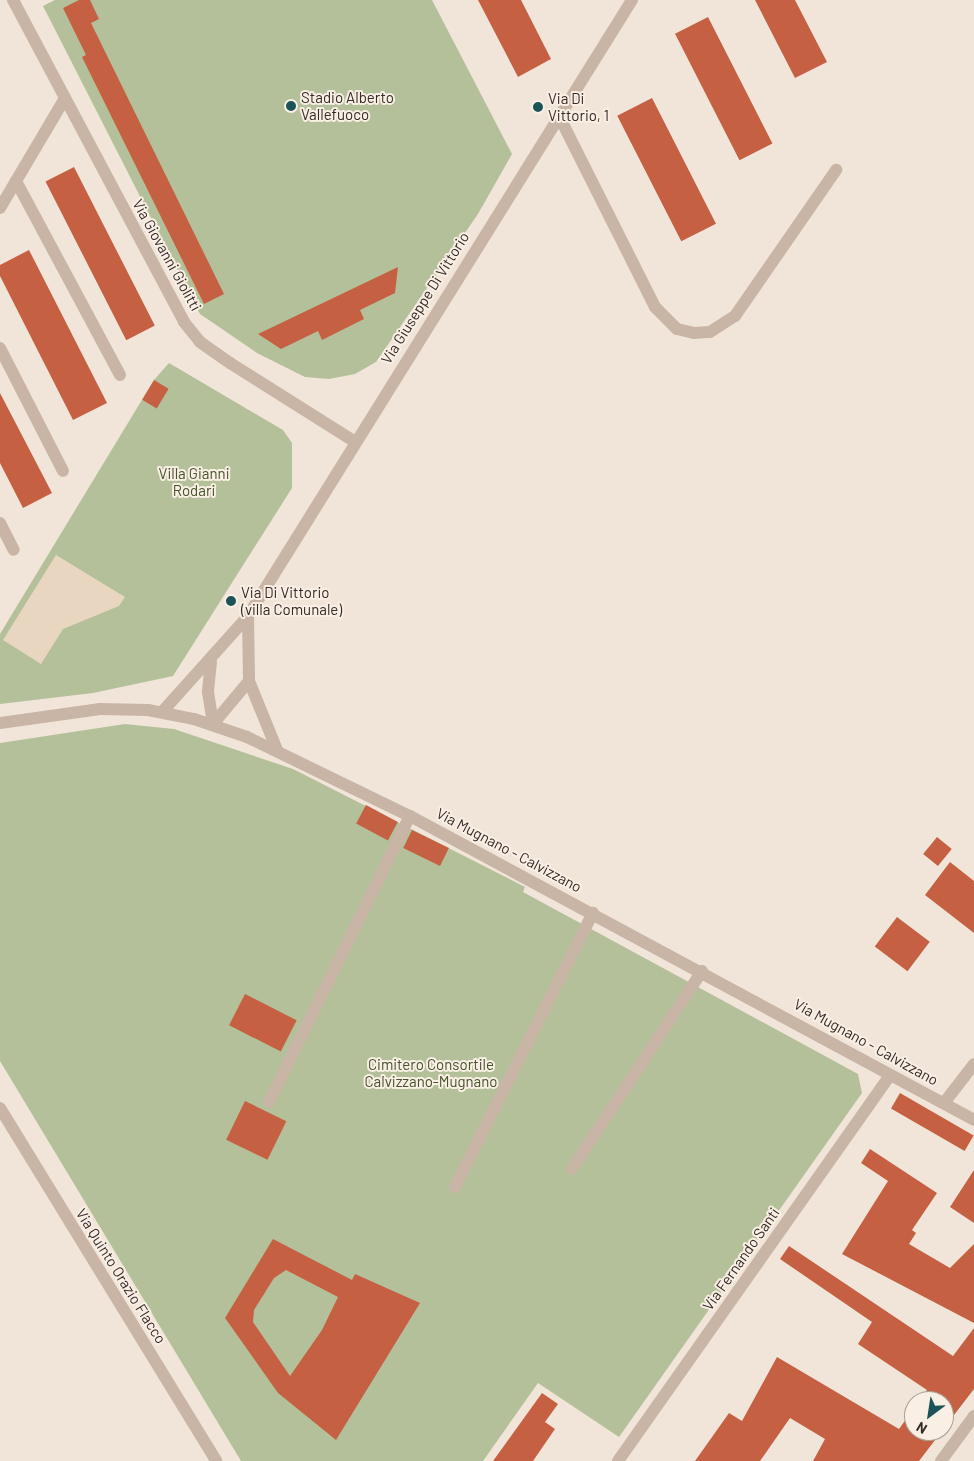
<!DOCTYPE html>
<style>
body{margin:0}
#map{position:relative;width:974px;height:1461px;overflow:hidden;background:#f1e5d9;font-family:Barlow,sans-serif}
div>[style]{position:absolute}
[style*='--x']{left:calc(var(--x)*1px);top:calc(var(--y)*1px);width:calc(var(--w)*1px);rotate:calc(var(--a)*1deg)}
.green>*{inset:0;background:#b4c099}
.plaza>*{inset:0;background:#e9d6c0}
.building>*{inset:0;background:#c56042;transform-origin:0 0}
.minor>*{height:12px;margin:-6px;padding:0 6px;transform-origin:6px;border-radius:6px;background:#c9b5a5}
.dots>*{width:14px;height:14px;translate:-50% -50%;box-sizing:border-box;border:2px solid #f9efe5;border-radius:50%}
span{translate:-50% -50%;white-space:nowrap;text-align:center;line-height:1.15;-webkit-text-stroke:4px #f9efe5;paint-order:stroke}
.poi-label{font-size:15px;color:#342a26}
.left{translate:0 -50%;text-align:left}
.street-label{font-size:15px;color:#342a26}
.park-label{font-size:15px;color:#45532a}
.north{position:absolute;left:904px;top:1391px;width:50px;height:50px;box-sizing:border-box;background:#f9efe5;border:1px solid #aaa099;border-radius:50%;rotate:211deg;font-size:14px;font-weight:700;line-height:20px;text-align:center;color:#342a26}
.north::after{content:'';display:block;margin:auto;width:18px;height:22px;background:#1c5356;clip-path:polygon(50% 0,100% 100%,50% 72%,0 100%)}
</style>
<div id="map">
<div class="green">
<div style="clip-path:polygon(55px 0,432px 0,512px 154px,478px 214px,376px 362px,355px 374px,329px 379px,305px 377px,257px 353px,200px 314px,43px 6px)"></div>
<div style="clip-path:polygon(169px 363px,283px 430px,292px 443px,292px 488px,173px 676px,93px 693px,0 704px,0 634px,154px 380px)"></div>
<div style="clip-path:polygon(125px 724px,174px 729px,293px 769px,525px 887px,523px 892px,858px 1074px,862px 1093px,619px 1437px,538px 1383px,483px 1461px,241px 1461px,0 1061px,0 743px)"></div>
</div>
<div class="plaza">
<div style="clip-path:polygon(56px 555px,125px 597px,119px 606px,63px 629px,41px 664px,3px 640px)"></div>
</div>
<div class="building">
<div style="clip-path:polygon(79px 0,90px 0,99px 19px,91px 23px,224px 294px,204px 304px,82px 57px,86px 55px,63px 8px)"></div>
<div style="clip-path:polygon(478px 0,521px 0,551px 59px,518px 77px)"></div>
<div style="clip-path:polygon(755px 0,795px 0,827px 62px,795px 78px)"></div>
<div style="left:708px;top:17px;width:142px;height:37px;rotate:63deg"></div>
<div style="left:652px;top:98px;width:141px;height:39px;rotate:63deg"></div>
<div style="left:74px;top:167px;width:178px;height:32px;rotate:63deg"></div>
<div style="clip-path:polygon(29px 250px,107px 403px,73px 420px,0 276px,0 265px)"></div>
<div style="clip-path:polygon(398px 267px,395px 293px,360px 310px,364px 319px,322px 340px,318px 331px,281px 349px,258px 334px)"></div>
<div style="left:154px;top:380px;width:17px;height:23px;rotate:31deg"></div>
<div style="clip-path:polygon(0 393px,52px 493px,23px 508px,0 463px)"></div>
<div style="left:366px;top:805px;width:36px;height:21px;rotate:28deg"></div>
<div style="left:412px;top:830px;width:41px;height:20px;rotate:26deg"></div>
<div style="left:937px;top:837px;width:19px;height:22px;rotate:39deg"></div>
<div style="clip-path:polygon(950px 862px,974px 881px,974px 933px,925px 895px)"></div>
<div style="left:897px;top:917px;width:41px;height:37px;rotate:37deg"></div>
<div style="left:245px;top:994px;width:58px;height:35px;rotate:27deg"></div>
<div style="left:900px;top:1093px;width:85px;height:18px;rotate:30deg"></div>
<div style="left:245px;top:1101px;width:46px;height:43px;rotate:26deg"></div>
<div style="clip-path:polygon(870px 1149px,937px 1193px,912px 1230px,916px 1233px,909px 1244px,950px 1268px,974px 1244px,974px 1323px,842px 1254px,888px 1181px,861px 1163px)"></div>
<div style="clip-path:polygon(974px 1170px,974px 1223px,950px 1207px)"></div>
<div style="clip-path:polygon(evenodd,273px 1239px,352px 1280px,355px 1274px,420px 1303px,336px 1440px,278px 1393px,225px 1318px,273px 1239px,286px 1270px,338px 1297px,322px 1330px,290px 1376px,253px 1322px,254px 1310px,274px 1278px,286px 1270px)"></div>
<div style="clip-path:polygon(789px 1246px,953px 1356px,974px 1328px,974px 1389px,944px 1428px,944px 1401px,919px 1401px,927px 1390px,858px 1344px,872px 1322px,780px 1259px)"></div>
<div style="clip-path:polygon(777px 1357px,899px 1429px,914px 1408px,914px 1431px,942px 1431px,919px 1461px,813px 1461px,825px 1439px,790px 1418px,760px 1461px,695px 1461px,729px 1413px,742px 1421px)"></div>
<div style="clip-path:polygon(542px 1393px,558px 1404px,545px 1422px,555px 1429px,533px 1461px,493px 1461px)"></div>
</div>
<div class="minor">
<div style="--x:13;--y:0;--w:365;--a:62"></div>
<div style="--x:184;--y:322;--w:26;--a:51"></div>
<div style="--x:200;--y:342;--w:37;--a:35"></div>
<div style="--x:230;--y:363;--w:146;--a:32.2"></div>
<div style="--x:559;--y:116;--w:214;--a:63.3"></div>
<div style="--x:655;--y:307;--w:31;--a:45"></div>
<div style="--x:677;--y:329;--w:17;--a:13"></div>
<div style="--x:694;--y:333;--w:16;--a:-4"></div>
<div style="--x:710;--y:332;--w:30;--a:-33"></div>
<div style="--x:735;--y:316;--w:178;--a:-55.3"></div>
<div style="--x:16;--y:181;--w:220;--a:61.8"></div>
<div style="--x:0;--y:208;--w:128;--a:-59.4"></div>
<div style="--x:0;--y:348;--w:138;--a:62.9"></div>
<div style="--x:0;--y:523;--w:30;--a:63"></div>
<div style="--x:248;--y:616;--w:65;--a:89.1"></div>
<div style="--x:249;--y:681;--w:74;--a:67.9"></div>
<div style="--x:211;--y:662;--w:30;--a:96"></div>
<div style="--x:208;--y:692;--w:32;--a:81"></div>
<div style="--x:162;--y:712;--w:129;--a:-48.1"></div>
<div style="--x:248;--y:616;--w:726;--a:-58.06"></div>
<div style="--x:0;--y:723;--w:101;--a:-8"></div>
<div style="--x:100;--y:709;--w:48;--a:1.2"></div>
<div style="--x:148;--y:710;--w:47;--a:11.1"></div>
<div style="--x:194;--y:719;--w:56;--a:18.8"></div>
<div style="--x:247;--y:737;--w:181;--a:25.9"></div>
<div style="--x:410;--y:816;--w:641;--a:28.32"></div>
<div style="--x:213;--y:724;--w:56;--a:-50.1"></div>
<div style="--x:269;--y:1102;--w:319;--a:-63.8"></div>
<div style="--x:944;--y:1103;--w:49;--a:-52.4"></div>
<div style="--x:0;--y:1108;--w:414;--a:58.5"></div>
<div style="--x:572;--y:1169;--w:237;--a:-56.7"></div>
<div style="--x:455;--y:1187;--w:307;--a:-63.3"></div>
<div style="--x:618;--y:1461;--w:472;--a:-54.8"></div>
<div style="--x:941;--y:1461;--w:56;--a:-53.7"></div>
</div>
<div class="dots">
<div style="left:291px;top:106px;background:#1c5356"></div>
<div style="left:538px;top:107px;background:#1c5356"></div>
<div style="left:231px;top:601px;background:#1c5356"></div>
</div>
<div class="poi-label">
<span class="left" style="left:301px;top:106px">Stadio Alberto<br>Vallefuoco</span>
<span class="left" style="left:548px;top:107px">Via Di<br>Vittorio, 1</span>
<span class="left" style="left:241px;top:601px">Via Di Vittorio<br>(villa Comunale)</span>
</div>
<div class="street-label">
<span style="left:167px;top:255px;rotate:61deg">Via Giovanni Giolitti</span>
<span style="left:425px;top:298px;rotate:-58deg">Via Giuseppe Di Vittorio</span>
<span style="left:509px;top:850px;rotate:28deg">Via Mugnano - Calvizzano</span>
<span style="left:866px;top:1042px;rotate:29deg">Via Mugnano - Calvizzano</span>
<span style="left:741px;top:1259px;rotate:-55deg">Via Fernando Santi</span>
<span style="left:121px;top:1276px;rotate:58deg">Via Quinto Orazio Flacco</span>
</div>
<div class="park-label">
<span style="left:194px;top:482px">Villa Gianni<br>Rodari</span>
<span style="left:431px;top:1073px">Cimitero Consortile<br>Calvizzano-Mugnano</span>
</div>
<div class="north">N</div>
</div>
